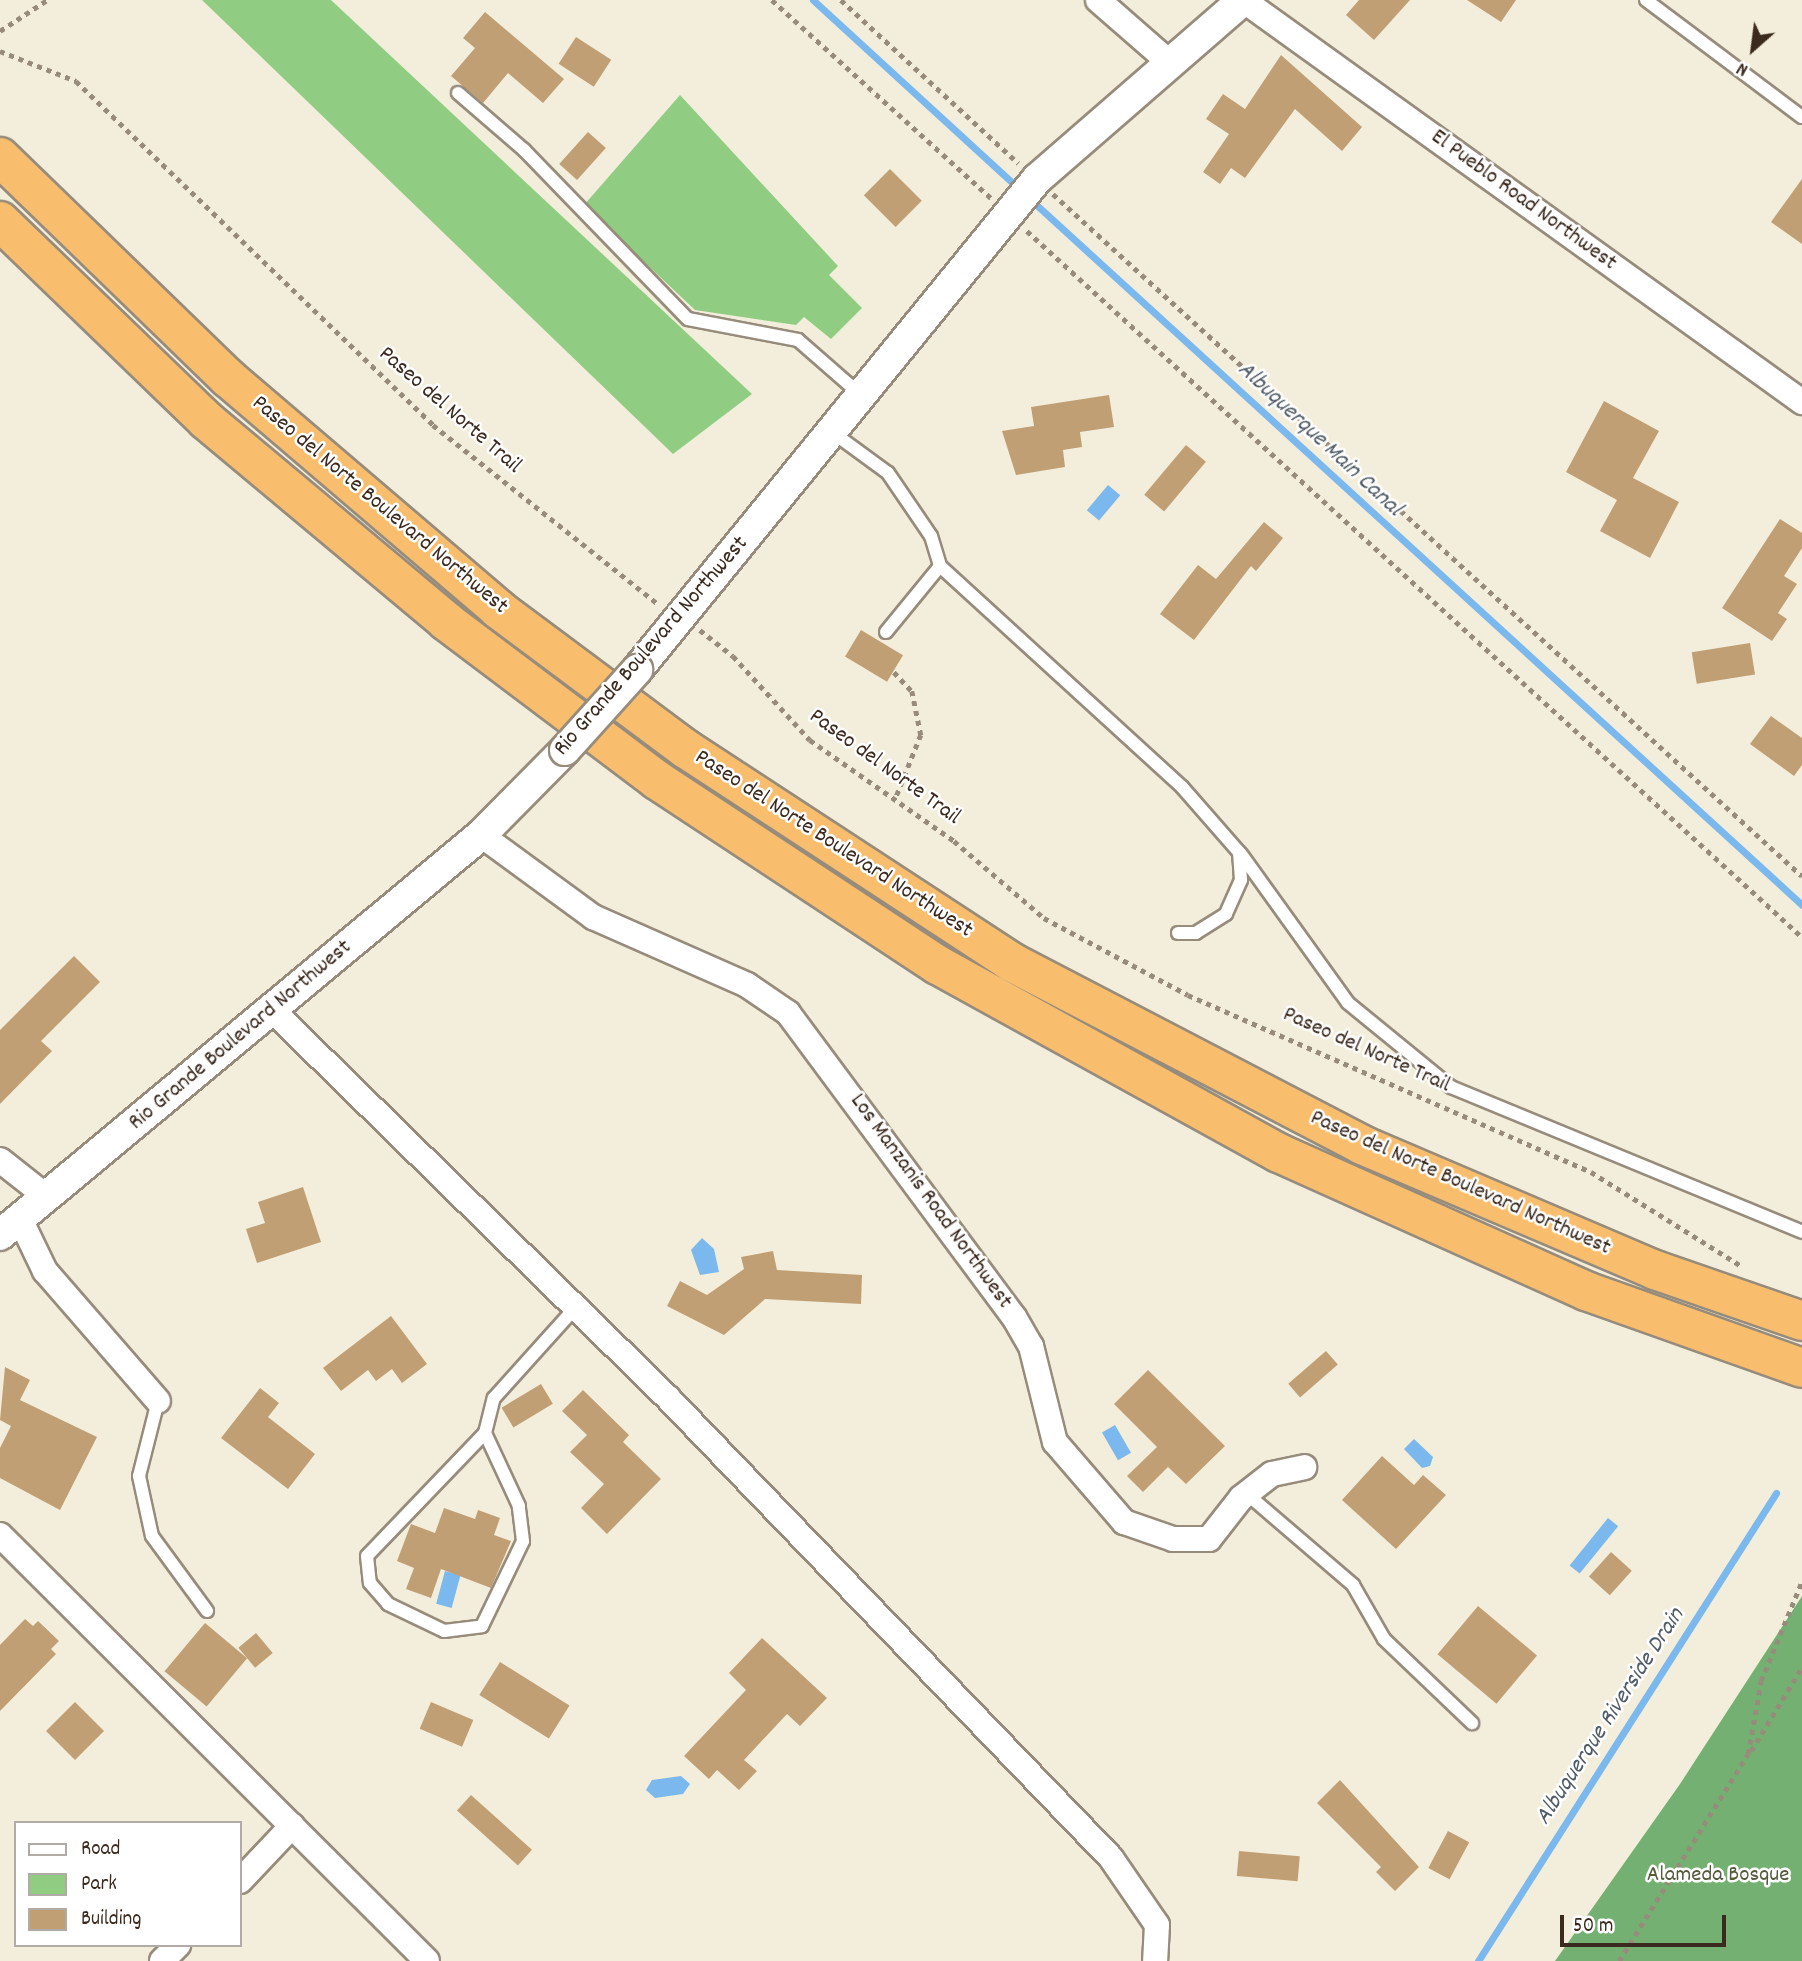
<!DOCTYPE html>
<style>
body{margin:0}
#map{position:relative;width:1802px;height:1961px;overflow:hidden;background:#f3eedb;font-family:Dekko,sans-serif}
div>[style]{position:absolute}
[style*='--x']{left:calc(var(--x)*1px);top:calc(var(--y)*1px);width:calc(var(--w)*1px);rotate:calc(var(--a)*1deg)}
.green>*{inset:0;background:#90cd83}
.forest>*{inset:0;background:#74b071}
.water>*{inset:0;background:#7ab8ed;transform-origin:0 0}
.stream>*{height:7px;margin:-3.5px;padding:0 3.5px;transform-origin:3.5px;border-radius:3.5px;background:#7ab8ed}
.building>*{inset:0;background:#c19f74;transform-origin:0 0}
.path>*{height:4.5px;margin-top:-2.25px;transform-origin:0;background:repeating-linear-gradient(90deg,#978c7c 0 5px,transparent 0 10px)}
.roads{filter:drop-shadow(2px 0 #978c7c) drop-shadow(-2px 0 #978c7c) drop-shadow(0 2px #978c7c) drop-shadow(0 -2px #978c7c)}
.service>*{height:12px;margin:-6px;padding:0 6px;transform-origin:6px;border-radius:6px;background:#fff}
.minor>*{height:24px;margin:-12px;padding:0 12px;transform-origin:12px;border-radius:12px;background:#fff}
.tertiary>*{height:30px;margin:-15px;padding:0 15px;transform-origin:15px;border-radius:15px;background:#fff}
.motorway>*{height:38px;margin:-19px;padding:0 19px;transform-origin:19px;border-radius:19px;background:#f9be6d}
.bridges{filter:drop-shadow(2px 0 #978c7c) drop-shadow(-2px 0 #978c7c) drop-shadow(0 2px #978c7c) drop-shadow(0 -2px #978c7c)}
.tertiary-bridge>*{height:30px;margin:-15px;padding:0 15px;transform-origin:15px;border-radius:15px;background:#fff}
span{translate:-50% -50%;white-space:nowrap;text-align:center;line-height:1.15;-webkit-text-stroke:5px #fff;paint-order:stroke}
.street-label{font-size:23px;color:#3b2a1e}
.park-label{font-size:23px;color:#545b3c}
.water-label{font-size:24px;color:#515c66;font-style:italic}
.legend{position:absolute;left:14px;top:1821px;width:228px;height:126px;box-sizing:border-box;background:#fff;border:2px solid #b1aaa5;margin:0;padding:9px 12px;list-style:none;font-size:21px;color:#3b2a1e}
.legend li{display:flex;align-items:center;gap:14px;height:35px}
.legend b{width:35px;border:2px solid #b1aaa5}
.north{position:absolute;left:1718px;top:14px;width:70px;height:70px;-webkit-text-stroke:5px #fff;paint-order:stroke;rotate:208deg;font-size:19px;font-weight:700;line-height:28px;text-align:center;color:#3b2a1e}
.north::after{content:'';display:block;margin:auto;width:24px;height:32px;background:#3b2a1e;clip-path:polygon(50% 0,100% 100%,50% 72%,0 100%)}
.scale{position:absolute;left:1560px;top:1915px;width:166px;height:32px;box-sizing:border-box;border:4px solid #3b2a1e;border-top:0;padding-left:9px;font-size:21px;line-height:24px;white-space:nowrap;color:#3b2a1e;-webkit-text-stroke:5px #fff;paint-order:stroke}
</style>
<div id="map">
<div class="green">
<div style="clip-path:polygon(202px 0,331px 0,752px 394px,673px 454px)"></div>
<div style="clip-path:polygon(680px 95px,838px 266px,829px 275px,862px 308px,831px 339px,804px 317px,796px 325px,695px 310px,584px 205px)"></div>
</div>
<div class="forest">
<div style="clip-path:polygon(1802px 1596px,1802px 1961px,1555px 1961px,1680px 1784px)"></div>
</div>
<div class="water">
<div style="left:1108px;top:485px;width:16px;height:33px;rotate:40deg"></div>
<div style="clip-path:polygon(702px 1238px,714px 1249px,719px 1272px,700px 1275px,691px 1250px)"></div>
<div style="left:1115px;top:1425px;width:32px;height:15px;rotate:60deg"></div>
<div style="clip-path:polygon(1414px 1439px,1433px 1457px,1430px 1466px,1422px 1468px,1404px 1449px)"></div>
<div style="left:1608px;top:1518px;width:13px;height:61px;rotate:39deg"></div>
<div style="left:445px;top:1571px;width:16px;height:34px;rotate:15deg"></div>
<div style="clip-path:polygon(681px 1776px,690px 1784px,683px 1794px,655px 1798px,646px 1790px,652px 1780px)"></div>
</div>
<div class="stream">
<div style="--x:813;--y:0;--w:280;--a:42.5"></div>
<div style="--x:1030;--y:199;--w:1046;--a:42.44"></div>
<div style="--x:1478;--y:1961;--w:555;--a:-57.51"></div>
</div>
<div class="building">
<div style="clip-path:polygon(1359px 0,1410px 0,1374px 40px,1346px 15px)"></div>
<div style="clip-path:polygon(1467px 0,1516px 0,1501px 22px)"></div>
<div style="clip-path:polygon(485px 12px,564px 79px,543px 103px,508px 73px,483px 103px,451px 76px,475px 48px,463px 38px)"></div>
<div style="left:576px;top:37px;width:42px;height:32px;rotate:33deg"></div>
<div style="clip-path:polygon(1281px 55px,1362px 127px,1342px 151px,1295px 109px,1245px 178px,1231px 168px,1220px 184px,1203px 172px,1229px 134px,1206px 119px,1223px 94px,1245px 109px)"></div>
<div style="left:588px;top:132px;width:24px;height:43px;rotate:42deg"></div>
<div style="left:890px;top:169px;width:45px;height:37px;rotate:45deg"></div>
<div style="clip-path:polygon(1802px 179px,1802px 244px,1771px 222px)"></div>
<div style="clip-path:polygon(1109px 395px,1114px 427px,1080px 432px,1082px 447px,1063px 450px,1065px 467px,1016px 475px,1002px 431px,1034px 426px,1031px 407px)"></div>
<div style="clip-path:polygon(1604px 401px,1659px 431px,1633px 478px,1679px 502px,1650px 558px,1600px 531px,1617px 500px,1566px 472px)"></div>
<div style="left:1186px;top:445px;width:26px;height:65px;rotate:40deg"></div>
<div style="clip-path:polygon(1780px 519px,1802px 533px,1802px 548px,1784px 576px,1797px 584px,1778px 613px,1787px 619px,1772px 641px,1722px 608px)"></div>
<div style="clip-path:polygon(1264px 522px,1283px 538px,1256px 571px,1251px 566px,1194px 640px,1160px 614px,1198px 565px,1216px 579px)"></div>
<div style="left:861px;top:630px;width:49px;height:31px;rotate:31deg"></div>
<div style="left:1750px;top:643px;width:32px;height:59px;rotate:81deg"></div>
<div style="clip-path:polygon(1771px 716px,1802px 738px,1802px 765px,1794px 776px,1750px 744px)"></div>
<div style="clip-path:polygon(74px 956px,100px 982px,41px 1041px,52px 1051px,0 1104px,0 1030px)"></div>
<div style="clip-path:polygon(303px 1187px,321px 1242px,257px 1263px,246px 1229px,265px 1223px,258px 1202px)"></div>
<div style="clip-path:polygon(773px 1251px,777px 1270px,862px 1275px,861px 1304px,765px 1299px,724px 1335px,667px 1306px,680px 1281px,707px 1295px,744px 1269px,741px 1257px)"></div>
<div style="clip-path:polygon(391px 1316px,427px 1364px,402px 1383px,392px 1369px,376px 1381px,368px 1370px,341px 1391px,323px 1368px)"></div>
<div style="left:1326px;top:1351px;width:18px;height:50px;rotate:49deg"></div>
<div style="clip-path:polygon(5px 1367px,30px 1380px,20px 1400px,97px 1437px,60px 1510px,0 1478px,0 1448px,11px 1426px,0 1420px)"></div>
<div style="clip-path:polygon(1148px 1370px,1225px 1446px,1186px 1484px,1168px 1467px,1143px 1492px,1127px 1476px,1157px 1447px,1114px 1404px)"></div>
<div style="left:541px;top:1384px;width:23px;height:46px;rotate:59deg"></div>
<div style="clip-path:polygon(260px 1388px,279px 1403px,268px 1417px,315px 1454px,288px 1489px,221px 1438px)"></div>
<div style="clip-path:polygon(583px 1390px,629px 1435px,623px 1442px,661px 1479px,607px 1534px,581px 1508px,604px 1484px,570px 1452px,587px 1435px,562px 1411px)"></div>
<div style="clip-path:polygon(1382px 1456px,1414px 1485px,1423px 1475px,1446px 1495px,1396px 1549px,1342px 1500px)"></div>
<div style="clip-path:polygon(444px 1508px,475px 1519px,478px 1510px,500px 1518px,494px 1535px,511px 1541px,491px 1588px,441px 1569px,431px 1598px,406px 1589px,414px 1568px,397px 1561px,411px 1524px,435px 1533px)"></div>
<div style="left:1611px;top:1552px;width:28px;height:33px;rotate:42deg"></div>
<div style="left:1478px;top:1606px;width:77px;height:63px;rotate:40deg"></div>
<div style="clip-path:polygon(25px 1619px,33px 1626px,38px 1621px,59px 1641px,51px 1649px,56px 1654px,0 1711px,0 1645px)"></div>
<div style="left:205px;top:1623px;width:55px;height:63px;rotate:40deg"></div>
<div style="left:256px;top:1633px;width:26px;height:23px;rotate:50deg"></div>
<div style="clip-path:polygon(762px 1638px,827px 1698px,800px 1726px,787px 1714px,744px 1760px,757px 1771px,739px 1790px,717px 1770px,709px 1779px,684px 1756px,746px 1690px,729px 1673px)"></div>
<div style="left:500px;top:1662px;width:82px;height:39px;rotate:32deg"></div>
<div style="left:75px;top:1702px;width:41px;height:41px;rotate:45deg"></div>
<div style="left:431px;top:1702px;width:46px;height:29px;rotate:23deg"></div>
<div style="clip-path:polygon(1340px 1780px,1419px 1867px,1395px 1891px,1376px 1872px,1381px 1867px,1317px 1803px)"></div>
<div style="left:471px;top:1795px;width:82px;height:21px;rotate:42deg"></div>
<div style="left:1448px;top:1831px;width:24px;height:42px;rotate:28deg"></div>
<div style="left:1239px;top:1851px;width:61px;height:25px;rotate:5deg"></div>
</div>
<div class="path">
<div style="--x:772;--y:0;--w:297;--a:42.1"></div>
<div style="--x:841;--y:0;--w:241;--a:42.6"></div>
<div style="--x:0;--y:31;--w:56;--a:-33.4"></div>
<div style="--x:0;--y:51;--w:82;--a:21.5"></div>
<div style="--x:76;--y:81;--w:496;--a:43.9"></div>
<div style="--x:433;--y:425;--w:289;--a:38.5"></div>
<div style="--x:1053;--y:194;--w:1013;--a:42.32"></div>
<div style="--x:1027;--y:231;--w:1048;--a:42.33"></div>
<div style="--x:700;--y:630;--w:42;--a:38.2"></div>
<div style="--x:733;--y:656;--w:114;--a:47.5"></div>
<div style="--x:810;--y:740;--w:176;--a:35"></div>
<div style="--x:954;--y:841;--w:118;--a:40.5"></div>
<div style="--x:1044;--y:918;--w:163;--a:28.1"></div>
<div style="--x:1188;--y:995;--w:440;--a:23.7"></div>
<div style="--x:1591;--y:1172;--w:179;--a:32"></div>
<div style="--x:894;--y:672;--w:26;--a:47"></div>
<div style="--x:912;--y:691;--w:45;--a:78.4"></div>
<div style="--x:921;--y:735;--w:70;--a:111.8"></div>
<div style="--x:1751;--y:1751;--w:98;--a:-58.7"></div>
<div style="--x:1619;--y:1961;--w:244;--a:-58.1"></div>
<div style="--x:1748;--y:1754;--w:74;--a:-79.9"></div>
<div style="--x:1761;--y:1681;--w:108;--a:-67.7"></div>
</div>
<div class="roads">
<div class="service">
<div style="--x:1646;--y:0;--w:195;--a:36.9"></div>
<div style="--x:458;--y:93;--w:87;--a:40.8"></div>
<div style="--x:524;--y:150;--w:235;--a:45.9"></div>
<div style="--x:688;--y:319;--w:112;--a:10.8"></div>
<div style="--x:798;--y:340;--w:82;--a:41.1"></div>
<div style="--x:832;--y:432;--w:69;--a:36.2"></div>
<div style="--x:888;--y:473;--w:76;--a:55.7"></div>
<div style="--x:931;--y:536;--w:31;--a:73"></div>
<div style="--x:940;--y:566;--w:328;--a:42.4"></div>
<div style="--x:1182;--y:787;--w:86;--a:48.8"></div>
<div style="--x:1239;--y:852;--w:28;--a:86"></div>
<div style="--x:1241;--y:880;--w:37;--a:114"></div>
<div style="--x:1226;--y:914;--w:36;--a:148"></div>
<div style="--x:1196;--y:933;--w:18;--a:180"></div>
<div style="--x:886;--y:632;--w:85;--a:-50.7"></div>
<div style="--x:1241;--y:854;--w:183;--a:54.3"></div>
<div style="--x:1348;--y:1003;--w:133;--a:39.2"></div>
<div style="--x:1451;--y:1087;--w:380;--a:22.4"></div>
<div style="--x:158;--y:1401;--w:77;--a:104.2"></div>
<div style="--x:139;--y:1476;--w:61;--a:77.8"></div>
<div style="--x:152;--y:1536;--w:93;--a:53.7"></div>
<div style="--x:485;--y:1433;--w:170;--a:133.8"></div>
<div style="--x:367;--y:1556;--w:27;--a:84"></div>
<div style="--x:370;--y:1583;--w:28;--a:49"></div>
<div style="--x:388;--y:1604;--w:62;--a:25.7"></div>
<div style="--x:444;--y:1631;--w:38;--a:-7"></div>
<div style="--x:482;--y:1626;--w:94;--a:-64.2"></div>
<div style="--x:523;--y:1541;--w:35;--a:-97"></div>
<div style="--x:519;--y:1506;--w:81;--a:-115"></div>
<div style="--x:485;--y:1433;--w:36;--a:-76"></div>
<div style="--x:494;--y:1398;--w:122;--a:-48"></div>
<div style="--x:1247;--y:1494;--w:140;--a:40.6"></div>
<div style="--x:1353;--y:1585;--w:62;--a:60.1"></div>
<div style="--x:1384;--y:1639;--w:122;--a:43.7"></div>
</div>
<div class="minor">
<div style="--x:1098;--y:0;--w:94;--a:41.1"></div>
<div style="--x:1243;--y:0;--w:689;--a:35.72"></div>
<div style="--x:481;--y:835;--w:139;--a:36.2"></div>
<div style="--x:593;--y:917;--w:168;--a:23.8"></div>
<div style="--x:747;--y:985;--w:50;--a:34.3"></div>
<div style="--x:788;--y:1013;--w:379;--a:53.4"></div>
<div style="--x:1014;--y:1317;--w:34;--a:60"></div>
<div style="--x:1031;--y:1346;--w:99;--a:76"></div>
<div style="--x:1055;--y:1442;--w:106;--a:49.2"></div>
<div style="--x:1124;--y:1522;--w:52;--a:19.1"></div>
<div style="--x:1173;--y:1539;--w:36;--a:0"></div>
<div style="--x:1209;--y:1539;--w:52;--a:-52"></div>
<div style="--x:1241;--y:1498;--w:39;--a:-38"></div>
<div style="--x:1272;--y:1474;--w:33;--a:-12"></div>
<div style="--x:273;--y:1011;--w:553;--a:44.41"></div>
<div style="--x:668;--y:1398;--w:639;--a:46.08"></div>
<div style="--x:1111;--y:1858;--w:81;--a:55.5"></div>
<div style="--x:1157;--y:1925;--w:36;--a:93"></div>
<div style="--x:0;--y:1160;--w:60;--a:38.2"></div>
<div style="--x:20;--y:1219;--w:58;--a:64.3"></div>
<div style="--x:45;--y:1271;--w:172;--a:49"></div>
<div style="--x:0;--y:1535;--w:603;--a:44.93"></div>
<div style="--x:240;--y:1881;--w:76;--a:-46.6"></div>
<div style="--x:162;--y:1961;--w:23;--a:-45"></div>
</div>
<div class="tertiary">
<div style="--x:637;--y:670;--w:633;--a:-50.83"></div>
<div style="--x:1037;--y:179;--w:273;--a:-41"></div>
<div style="--x:0;--y:1235;--w:626;--a:-39.75"></div>
<div style="--x:481;--y:835;--w:120;--a:-45.3"></div>
</div>
<div class="motorway">
<div style="--x:0;--y:157;--w:318;--a:44.1"></div>
<div style="--x:228;--y:378;--w:355;--a:40.5"></div>
<div style="--x:498;--y:609;--w:234;--a:36.7"></div>
<div style="--x:686;--y:749;--w:389;--a:33.2"></div>
<div style="--x:1011;--y:962;--w:396;--a:27.5"></div>
<div style="--x:1362;--y:1145;--w:319;--a:23.1"></div>
<div style="--x:1655;--y:1270;--w:156;--a:19.1"></div>
<div style="--x:0;--y:221;--w:286;--a:44"></div>
<div style="--x:206;--y:420;--w:313;--a:39.9"></div>
<div style="--x:446;--y:621;--w:264;--a:37"></div>
<div style="--x:657;--y:780;--w:336;--a:33.4"></div>
<div style="--x:938;--y:965;--w:389;--a:28.9"></div>
<div style="--x:1279;--y:1153;--w:337;--a:24.2"></div>
<div style="--x:1586;--y:1291;--w:229;--a:19.6"></div>
</div>
</div>
<div class="bridges">
<div class="tertiary-bridge">
<div style="--x:565;--y:750;--w:108;--a:-48"></div>
</div>
</div>
<div class="street-label">
<span style="left:1523px;top:201px;rotate:36deg">El Pueblo Road Northwest</span>
<span style="left:449px;top:411px;rotate:41deg">Paseo del Norte Trail</span>
<span style="left:379px;top:506px;rotate:40deg">Paseo del Norte Boulevard Northwest</span>
<span style="left:652px;top:647px;rotate:-49deg">Rio Grande Boulevard Northwest</span>
<span style="left:884px;top:768px;rotate:36deg">Paseo del Norte Trail</span>
<span style="left:833px;top:845px;rotate:33deg">Paseo del Norte Boulevard Northwest</span>
<span style="left:241px;top:1036px;rotate:-40deg">Rio Grande Boulevard Northwest</span>
<span style="left:1366px;top:1051px;rotate:24deg">Paseo del Norte Trail</span>
<span style="left:1460px;top:1184px;rotate:24deg">Paseo del Norte Boulevard Northwest</span>
<span style="left:930px;top:1202px;rotate:54deg">Los Manzanis Road Northwest</span>
</div>
<div class="park-label">
<span style="left:1718px;top:1876px">Alameda Bosque</span>
</div>
<div class="water-label">
<span style="left:1319px;top:440px;rotate:43deg">Albuquerque Main Canal</span>
<span style="left:1611px;top:1717px;rotate:-57deg">Albuquerque Riverside Drain</span>
</div>
<ul class="legend">
<li><b style="height:9px;background:#fff"></b>Road</li>
<li><b style="height:19px;background:#90cd83"></b>Park</li>
<li><b style="height:19px;background:#c19f74"></b>Building</li>
</ul>
<div class="north">N</div>
<div class="scale">50 m</div>
</div>
